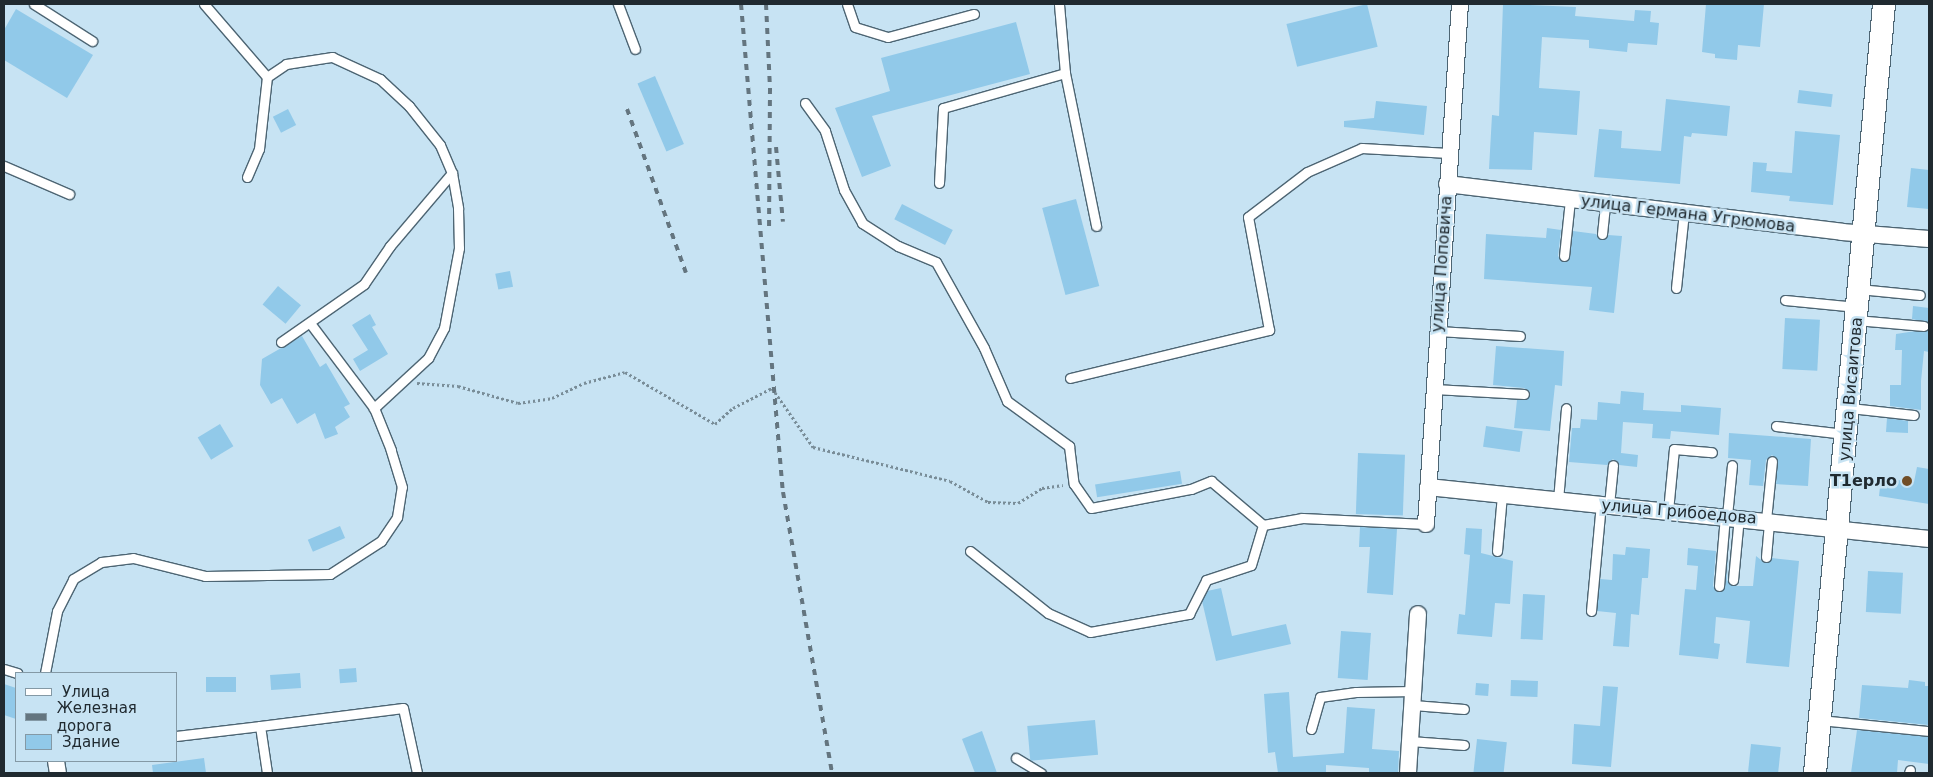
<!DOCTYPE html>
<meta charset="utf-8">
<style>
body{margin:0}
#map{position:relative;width:1933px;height:777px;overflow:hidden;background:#c7e3f3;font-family:"DejaVu Sans",sans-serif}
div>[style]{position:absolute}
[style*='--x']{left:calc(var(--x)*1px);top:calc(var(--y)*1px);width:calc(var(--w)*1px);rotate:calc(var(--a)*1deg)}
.building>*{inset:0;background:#91c9e9;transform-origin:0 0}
.path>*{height:3px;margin-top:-1.5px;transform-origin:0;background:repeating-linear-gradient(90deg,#798d98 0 2.5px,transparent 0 5px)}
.roads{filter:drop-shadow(1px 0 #4d6573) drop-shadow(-1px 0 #4d6573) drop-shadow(0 1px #4d6573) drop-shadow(0 -1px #4d6573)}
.service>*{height:9px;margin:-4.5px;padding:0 4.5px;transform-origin:4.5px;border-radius:4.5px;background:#fff}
.minor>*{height:16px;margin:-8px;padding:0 8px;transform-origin:8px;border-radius:8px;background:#fff}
.secondary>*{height:22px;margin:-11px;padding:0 11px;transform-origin:11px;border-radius:11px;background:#fff}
.rail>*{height:4px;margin-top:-2px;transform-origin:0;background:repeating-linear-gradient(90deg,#64757f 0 6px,transparent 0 12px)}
.dots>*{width:14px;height:14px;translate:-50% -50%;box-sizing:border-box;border:2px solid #c7e3f3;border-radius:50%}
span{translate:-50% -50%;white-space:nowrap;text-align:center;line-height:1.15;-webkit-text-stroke:5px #c7e3f3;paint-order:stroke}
.street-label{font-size:16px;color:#202a30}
.poi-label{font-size:16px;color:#202a30;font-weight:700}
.right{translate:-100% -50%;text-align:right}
.frame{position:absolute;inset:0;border:5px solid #202a30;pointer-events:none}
.legend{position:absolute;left:15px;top:672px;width:162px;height:90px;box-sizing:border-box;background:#c7e3f3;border:1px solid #8499a5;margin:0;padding:6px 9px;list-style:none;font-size:15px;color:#202a30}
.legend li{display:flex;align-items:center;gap:10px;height:25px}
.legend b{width:25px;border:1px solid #8499a5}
</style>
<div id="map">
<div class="building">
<div style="left:1367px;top:4px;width:44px;height:83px;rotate:76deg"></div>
<div style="clip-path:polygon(1503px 4px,1576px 7px,1575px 16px,1634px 21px,1635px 10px,1651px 11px,1650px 22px,1659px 23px,1657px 45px,1628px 43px,1627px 52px,1589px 48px,1589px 40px,1542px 37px,1539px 88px,1580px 91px,1577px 135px,1534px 132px,1532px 170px,1489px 169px,1492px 115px,1499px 116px)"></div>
<div style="clip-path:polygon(1706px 4px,1764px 4px,1760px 47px,1738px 45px,1737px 60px,1715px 58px,1715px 54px,1702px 52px)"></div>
<div style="clip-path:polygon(16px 9px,93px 55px,67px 98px,4px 60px,4px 30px)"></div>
<div style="clip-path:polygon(1016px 22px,1030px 74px,872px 116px,891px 166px,862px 177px,835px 108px,890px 91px,881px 58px)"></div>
<div style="left:655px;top:76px;width:74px;height:19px;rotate:67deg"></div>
<div style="left:1799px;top:90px;width:34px;height:13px;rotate:7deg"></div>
<div style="clip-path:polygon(1666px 99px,1730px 106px,1727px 136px,1692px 133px,1691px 137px,1684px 136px,1680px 184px,1594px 177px,1599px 129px,1622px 131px,1621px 148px,1661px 151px)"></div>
<div style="clip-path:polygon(1376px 101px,1427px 106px,1424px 135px,1344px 127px,1344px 121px,1374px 118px)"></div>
<div style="left:288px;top:109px;width:18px;height:17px;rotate:63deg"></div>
<div style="clip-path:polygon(1795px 131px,1840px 135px,1833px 205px,1789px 201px,1790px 196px,1751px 192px,1753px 162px,1767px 163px,1766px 171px,1792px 173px)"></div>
<div style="clip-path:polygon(1911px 168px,1929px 170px,1929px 209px,1907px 207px)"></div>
<div style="left:1076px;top:199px;width:90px;height:35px;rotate:75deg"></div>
<div style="left:902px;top:204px;width:57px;height:17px;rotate:27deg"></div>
<div style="clip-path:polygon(1547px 228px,1561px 230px,1558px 256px,1563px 262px,1570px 257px,1573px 231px,1596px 234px,1601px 240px,1608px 235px,1622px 236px,1614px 313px,1589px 310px,1592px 287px,1484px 279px,1486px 234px,1546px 238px)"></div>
<div style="left:510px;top:271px;width:16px;height:15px;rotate:79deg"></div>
<div style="left:278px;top:286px;width:30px;height:24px;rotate:40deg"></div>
<div style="clip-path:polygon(1913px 306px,1929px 308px,1929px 323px,1912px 319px)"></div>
<div style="clip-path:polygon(370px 314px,376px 325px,372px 327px,388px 354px,360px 371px,353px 359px,368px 350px,352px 325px)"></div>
<div style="left:1785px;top:318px;width:35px;height:51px;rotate:3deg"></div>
<div style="clip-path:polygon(1929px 329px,1929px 352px,1924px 351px,1921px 381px,1921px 410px,1890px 406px,1890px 385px,1901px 385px,1902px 350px,1895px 350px,1896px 334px)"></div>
<div style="clip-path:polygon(302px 336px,320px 367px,326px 363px,350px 404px,344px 407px,350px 417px,335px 427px,338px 434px,325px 439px,315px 413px,297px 424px,282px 398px,271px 404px,260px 385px,262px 359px)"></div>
<div style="clip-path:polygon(1496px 346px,1564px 351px,1562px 386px,1555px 385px,1550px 431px,1514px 428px,1517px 400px,1527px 399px,1530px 392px,1524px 388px,1493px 385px)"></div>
<div style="clip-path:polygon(1621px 391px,1644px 393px,1643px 410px,1681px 412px,1681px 405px,1721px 408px,1719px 435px,1671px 431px,1670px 439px,1652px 438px,1653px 424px,1623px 422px,1621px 453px,1638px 455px,1637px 467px,1619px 465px,1613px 459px,1607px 465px,1569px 462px,1572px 428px,1580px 428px,1581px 419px,1597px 420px,1598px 402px,1620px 404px)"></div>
<div style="clip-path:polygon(1887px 418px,1908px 421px,1908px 433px,1886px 432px)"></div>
<div style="left:220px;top:424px;width:26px;height:26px;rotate:59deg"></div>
<div style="left:1486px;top:426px;width:37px;height:21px;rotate:8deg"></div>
<div style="clip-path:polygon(1729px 433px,1811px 439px,1808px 486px,1776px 484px,1778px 461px,1772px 455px,1766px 460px,1763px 486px,1749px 485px,1751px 460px,1728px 458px)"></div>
<div style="left:1358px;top:453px;width:47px;height:61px;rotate:2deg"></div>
<div style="clip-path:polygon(1917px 467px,1929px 469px,1929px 504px,1879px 496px,1881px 478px,1914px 482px)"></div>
<div style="left:1180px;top:471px;width:13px;height:86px;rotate:81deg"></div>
<div style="left:340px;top:526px;width:13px;height:35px;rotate:67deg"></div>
<div style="clip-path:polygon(1360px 527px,1397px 529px,1393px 595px,1367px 593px,1370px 547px,1359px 547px)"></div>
<div style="clip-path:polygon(1466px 528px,1482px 529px,1481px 553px,1513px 561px,1510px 604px,1495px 603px,1492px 637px,1457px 634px,1459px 614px,1465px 615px,1470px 555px,1464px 554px)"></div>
<div style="clip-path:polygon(1626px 547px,1650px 549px,1648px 578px,1642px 578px,1639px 615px,1631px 614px,1629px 647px,1613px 646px,1616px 613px,1597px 611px,1600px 579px,1612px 580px,1613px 554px,1625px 555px)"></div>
<div style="clip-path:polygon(1688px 548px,1716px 551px,1713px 586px,1718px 592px,1725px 587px,1728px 552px,1727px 580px,1732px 586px,1753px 586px,1756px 556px,1765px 563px,1772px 558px,1799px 561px,1789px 667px,1746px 663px,1750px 621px,1716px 617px,1714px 643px,1720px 644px,1718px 659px,1679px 655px,1685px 589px,1696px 590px,1698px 566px,1687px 565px)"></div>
<div style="left:1868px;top:571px;width:35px;height:41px;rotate:3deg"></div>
<div style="clip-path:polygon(1221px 588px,1232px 636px,1286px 624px,1291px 644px,1216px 661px,1202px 601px,1207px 591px)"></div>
<div style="left:1523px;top:594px;width:22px;height:45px;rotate:3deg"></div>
<div style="left:1341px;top:631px;width:30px;height:47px;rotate:4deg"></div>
<div style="left:356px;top:668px;width:14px;height:17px;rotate:86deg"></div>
<div style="left:300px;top:673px;width:15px;height:30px;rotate:86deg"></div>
<div style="left:236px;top:677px;width:15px;height:30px;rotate:90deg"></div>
<div style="left:1511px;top:680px;width:27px;height:16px;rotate:2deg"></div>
<div style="clip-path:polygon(1909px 680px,1925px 682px,1925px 686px,1929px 686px,1929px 725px,1859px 718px,1862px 685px,1908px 688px)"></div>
<div style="left:1476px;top:683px;width:13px;height:12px;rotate:4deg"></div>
<div style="clip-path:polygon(4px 684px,16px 688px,16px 719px,4px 715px)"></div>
<div style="clip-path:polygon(1603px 686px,1618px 687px,1611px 767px,1572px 764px,1574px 724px,1600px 726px)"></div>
<div style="clip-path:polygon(1289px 692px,1293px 757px,1344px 753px,1347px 707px,1375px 709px,1372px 749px,1399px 751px,1398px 773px,1369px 773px,1369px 768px,1326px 765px,1326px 773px,1278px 773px,1275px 752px,1268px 753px,1264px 694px)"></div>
<div style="left:1095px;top:720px;width:35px;height:68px;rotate:85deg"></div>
<div style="clip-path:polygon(1857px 730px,1929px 737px,1929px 764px,1898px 760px,1897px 773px,1851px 773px)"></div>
<div style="clip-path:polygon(982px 731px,997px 773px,975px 773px,962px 739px)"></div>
<div style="left:1477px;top:739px;width:30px;height:34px;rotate:6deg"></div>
<div style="left:1751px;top:744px;width:30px;height:28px;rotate:6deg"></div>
<div style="clip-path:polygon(204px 758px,206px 773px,153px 773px,152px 765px)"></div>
</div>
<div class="path">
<div style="--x:417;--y:383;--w:41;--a:4.2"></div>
<div style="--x:458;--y:386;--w:62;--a:15.8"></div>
<div style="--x:518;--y:403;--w:34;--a:-8"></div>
<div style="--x:552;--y:398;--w:35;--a:-25"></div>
<div style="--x:584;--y:383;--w:42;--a:-15"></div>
<div style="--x:625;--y:372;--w:104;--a:30"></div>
<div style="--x:715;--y:424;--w:24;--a:-42"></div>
<div style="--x:733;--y:408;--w:44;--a:-27.1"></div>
<div style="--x:772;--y:388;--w:72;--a:55.2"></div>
<div style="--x:813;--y:447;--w:141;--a:13.9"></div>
<div style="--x:950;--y:481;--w:43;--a:28.9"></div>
<div style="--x:988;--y:502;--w:30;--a:2"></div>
<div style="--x:1018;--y:503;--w:28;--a:-32"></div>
<div style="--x:1042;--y:488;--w:21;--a:-8"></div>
</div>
<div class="roads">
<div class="service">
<div style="--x:34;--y:4;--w:69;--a:32.5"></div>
<div style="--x:204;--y:4;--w:96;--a:49.2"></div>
<div style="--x:267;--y:77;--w:23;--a:-34"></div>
<div style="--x:286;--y:64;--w:47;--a:-8.7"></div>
<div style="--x:332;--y:57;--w:53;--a:24.6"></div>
<div style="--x:380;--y:79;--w:40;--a:43"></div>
<div style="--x:409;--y:106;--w:50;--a:51.5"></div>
<div style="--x:440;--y:145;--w:30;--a:67"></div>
<div style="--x:452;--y:173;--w:36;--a:80"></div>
<div style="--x:458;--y:208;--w:40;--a:88.6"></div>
<div style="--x:459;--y:248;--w:81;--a:100.6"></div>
<div style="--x:444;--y:328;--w:34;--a:118"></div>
<div style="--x:428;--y:358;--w:74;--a:137.2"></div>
<div style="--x:618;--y:4;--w:48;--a:69.3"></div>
<div style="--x:847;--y:4;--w:24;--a:71"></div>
<div style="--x:855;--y:27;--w:34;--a:17"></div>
<div style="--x:888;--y:37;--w:89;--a:-15"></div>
<div style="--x:1065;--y:73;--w:156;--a:78.5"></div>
<div style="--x:805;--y:103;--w:34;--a:54"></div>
<div style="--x:825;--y:131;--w:62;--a:72.1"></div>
<div style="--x:844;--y:190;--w:38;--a:61"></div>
<div style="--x:862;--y:223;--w:43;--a:32.6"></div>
<div style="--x:898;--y:246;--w:41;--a:22.8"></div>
<div style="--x:936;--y:262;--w:98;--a:60.8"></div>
<div style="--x:984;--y:348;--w:58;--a:66.5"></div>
<div style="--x:1007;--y:401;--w:77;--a:36"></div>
<div style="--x:1069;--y:446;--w:38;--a:83"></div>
<div style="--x:1074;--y:484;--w:29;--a:55"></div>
<div style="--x:1091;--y:508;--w:102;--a:-10.8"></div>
<div style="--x:1191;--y:489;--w:22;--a:-22"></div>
<div style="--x:1211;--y:481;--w:68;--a:40.2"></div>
<div style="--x:4;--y:166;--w:71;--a:23.3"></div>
<div style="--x:247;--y:177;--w:30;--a:-67"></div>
<div style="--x:259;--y:149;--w:72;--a:-83.7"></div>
<div style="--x:939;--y:183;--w:75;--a:-86.9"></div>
<div style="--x:943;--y:108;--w:127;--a:-16"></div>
<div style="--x:1065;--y:73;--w:69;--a:-95"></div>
<div style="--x:1602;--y:234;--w:30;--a:-84"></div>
<div style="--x:1564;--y:256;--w:56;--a:-83.9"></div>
<div style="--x:1676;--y:288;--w:76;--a:-84"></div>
<div style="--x:1859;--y:289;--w:61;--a:5.6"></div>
<div style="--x:1785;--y:300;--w:72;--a:5.6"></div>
<div style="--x:1856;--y:320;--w:68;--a:5"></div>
<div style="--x:1438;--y:331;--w:82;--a:3.5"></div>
<div style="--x:281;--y:342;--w:101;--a:-34.9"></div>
<div style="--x:364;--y:284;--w:46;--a:-55.6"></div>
<div style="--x:390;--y:246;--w:96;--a:-49.7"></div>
<div style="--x:1070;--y:378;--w:205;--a:-13.6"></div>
<div style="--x:1269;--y:330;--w:115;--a:-100.5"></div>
<div style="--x:1248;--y:217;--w:74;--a:-37.3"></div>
<div style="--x:1307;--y:172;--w:60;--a:-23.6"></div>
<div style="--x:1362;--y:148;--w:86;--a:3.3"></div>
<div style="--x:1434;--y:389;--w:90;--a:3.2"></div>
<div style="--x:1850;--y:408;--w:64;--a:6.2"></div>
<div style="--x:1776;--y:426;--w:69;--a:6.6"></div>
<div style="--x:1558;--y:500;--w:92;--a:-85"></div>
<div style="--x:1609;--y:505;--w:40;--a:-84.3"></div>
<div style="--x:1668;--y:511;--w:62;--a:-84.5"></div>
<div style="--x:1674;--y:449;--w:38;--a:5"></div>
<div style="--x:1727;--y:516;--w:51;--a:-84.4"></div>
<div style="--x:1766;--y:520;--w:59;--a:-84.2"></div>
<div style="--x:970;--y:551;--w:100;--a:38.5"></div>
<div style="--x:1048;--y:613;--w:46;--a:24.3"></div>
<div style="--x:1090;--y:632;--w:101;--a:-10.3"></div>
<div style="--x:1189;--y:614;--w:38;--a:-63"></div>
<div style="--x:1206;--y:580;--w:47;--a:-18.4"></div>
<div style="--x:1251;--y:565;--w:42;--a:-73.3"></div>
<div style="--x:1263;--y:525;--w:40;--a:-10"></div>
<div style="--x:1302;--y:518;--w:124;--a:2.8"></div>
<div style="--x:1497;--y:551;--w:56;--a:-84.9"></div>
<div style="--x:1766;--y:557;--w:37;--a:-85"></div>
<div style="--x:1733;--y:580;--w:63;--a:-84.6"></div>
<div style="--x:1719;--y:586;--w:70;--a:-85.1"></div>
<div style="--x:1591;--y:611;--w:107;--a:-84.7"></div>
<div style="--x:4;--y:669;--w:14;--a:17"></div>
<div style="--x:45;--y:673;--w:63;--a:-79"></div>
<div style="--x:57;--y:611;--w:36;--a:-63"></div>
<div style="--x:73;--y:579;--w:33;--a:-31"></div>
<div style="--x:101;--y:562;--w:32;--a:-7"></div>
<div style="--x:133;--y:558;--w:74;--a:14"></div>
<div style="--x:205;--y:576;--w:125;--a:-0.9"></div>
<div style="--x:330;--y:574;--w:61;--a:-32.9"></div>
<div style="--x:381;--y:541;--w:29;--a:-56"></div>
<div style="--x:397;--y:517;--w:30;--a:-81"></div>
<div style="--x:402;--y:487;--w:39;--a:-107"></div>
<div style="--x:391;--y:450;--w:45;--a:-112"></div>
<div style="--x:374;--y:408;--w:106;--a:-127"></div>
<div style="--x:1413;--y:705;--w:51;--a:4.5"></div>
<div style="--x:1820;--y:720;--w:110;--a:5.8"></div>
<div style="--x:260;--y:726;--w:144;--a:-7.2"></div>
<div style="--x:403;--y:708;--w:66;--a:77.8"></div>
<div style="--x:1311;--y:729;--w:33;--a:-74"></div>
<div style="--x:1320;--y:697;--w:36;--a:-8"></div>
<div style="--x:1356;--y:692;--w:58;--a:-1"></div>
<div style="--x:176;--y:736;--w:85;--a:-6.8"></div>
<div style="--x:260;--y:726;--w:48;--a:81.5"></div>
<div style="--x:1410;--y:741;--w:54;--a:4.2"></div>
<div style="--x:1016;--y:758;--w:29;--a:31"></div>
<div style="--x:1909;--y:773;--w:3;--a:-72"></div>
</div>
<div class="minor">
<div style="--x:1447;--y:184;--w:398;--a:6.9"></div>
<div style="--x:1842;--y:232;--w:87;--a:4.6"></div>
<div style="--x:1428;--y:487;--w:504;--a:5.93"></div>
<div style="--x:1426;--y:524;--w:521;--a:-86.26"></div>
<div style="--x:56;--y:761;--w:12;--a:81"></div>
<div style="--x:1408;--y:773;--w:159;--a:-86.4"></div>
</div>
<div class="secondary">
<div style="--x:1815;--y:773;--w:772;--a:-84.87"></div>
</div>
</div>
<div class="rail">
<div style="--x:741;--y:4;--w:490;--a:85.1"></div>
<div style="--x:783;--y:492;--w:285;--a:80.1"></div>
<div style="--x:766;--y:4;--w:84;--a:87.3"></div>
<div style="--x:770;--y:88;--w:140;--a:90.4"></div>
<div style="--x:627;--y:109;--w:174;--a:70.2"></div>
<div style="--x:776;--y:147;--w:75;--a:84.7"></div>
</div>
<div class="dots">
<div style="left:1907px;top:481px;background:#714e27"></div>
</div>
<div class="street-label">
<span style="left:1688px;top:214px;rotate:7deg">улица Германа Угрюмова</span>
<span style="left:1442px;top:264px;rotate:-86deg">улица Поповича</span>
<span style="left:1851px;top:389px;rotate:-85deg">улица Висаитова</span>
<span style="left:1679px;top:512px;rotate:5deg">улица Грибоедова</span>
</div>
<div class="poi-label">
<span class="right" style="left:1897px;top:481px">Т1ерло</span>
</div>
<div class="frame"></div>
<ul class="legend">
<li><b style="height:6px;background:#fff"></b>Улица</li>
<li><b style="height:6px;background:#64757f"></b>Железная дорога</li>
<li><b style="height:14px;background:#91c9e9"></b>Здание</li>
</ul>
</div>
